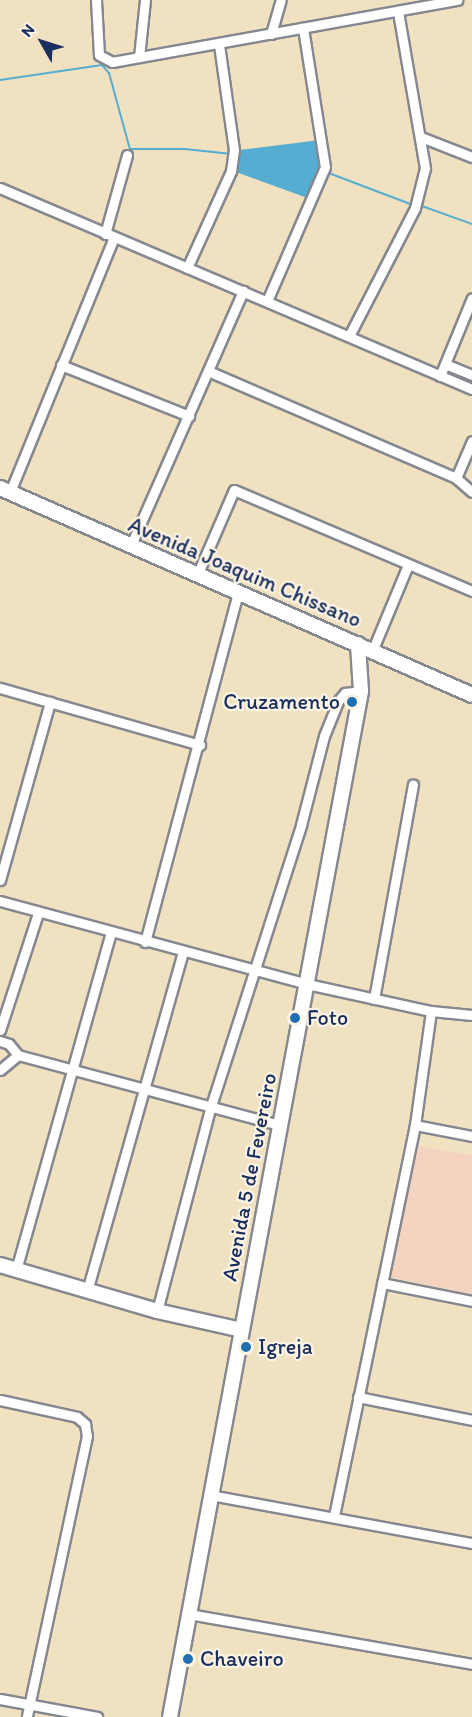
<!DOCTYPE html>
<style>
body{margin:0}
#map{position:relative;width:472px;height:1717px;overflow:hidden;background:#f0e1c1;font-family:Itim,sans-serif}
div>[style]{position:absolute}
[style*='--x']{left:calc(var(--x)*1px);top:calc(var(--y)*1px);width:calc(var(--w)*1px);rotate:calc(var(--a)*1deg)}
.built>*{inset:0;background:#f4d3c1}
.water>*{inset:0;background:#55add2}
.stream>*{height:2px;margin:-1px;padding:0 1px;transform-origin:1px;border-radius:1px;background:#55add2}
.roads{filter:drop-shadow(2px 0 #868890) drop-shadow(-2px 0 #868890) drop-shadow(0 2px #868890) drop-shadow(0 -2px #868890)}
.street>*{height:9px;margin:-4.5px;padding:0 4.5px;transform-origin:4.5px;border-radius:4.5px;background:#fff}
.secondary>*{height:14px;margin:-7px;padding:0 7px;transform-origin:7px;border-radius:7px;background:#fff}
.dots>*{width:16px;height:16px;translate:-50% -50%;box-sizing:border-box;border:3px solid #fcf5e5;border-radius:50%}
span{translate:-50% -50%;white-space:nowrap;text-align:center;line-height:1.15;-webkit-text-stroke:4.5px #fcf5e5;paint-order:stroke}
.street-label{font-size:22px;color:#1b2f5e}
.poi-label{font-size:22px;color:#1b2f5e}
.right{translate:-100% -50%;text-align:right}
.left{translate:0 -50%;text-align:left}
.north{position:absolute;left:12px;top:12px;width:60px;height:60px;-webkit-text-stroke:4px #fcf5e5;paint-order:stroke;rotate:309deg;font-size:16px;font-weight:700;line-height:24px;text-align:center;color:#1b2f5e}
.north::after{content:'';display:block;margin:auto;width:21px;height:27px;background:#1b2f5e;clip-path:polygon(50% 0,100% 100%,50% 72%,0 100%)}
</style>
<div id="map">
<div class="built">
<div style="clip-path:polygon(415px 1146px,472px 1155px,472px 1294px,386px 1276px)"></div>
</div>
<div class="water">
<div style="clip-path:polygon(320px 140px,323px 167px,310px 199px,236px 172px,239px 150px)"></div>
</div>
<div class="stream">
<div style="--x:0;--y:80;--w:103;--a:-8.4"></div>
<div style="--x:102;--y:65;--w:11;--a:49"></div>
<div style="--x:109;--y:73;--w:79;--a:74.6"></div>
<div style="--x:130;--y:149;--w:55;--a:0"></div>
<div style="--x:185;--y:149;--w:47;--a:6.1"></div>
<div style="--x:326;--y:172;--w:93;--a:20.8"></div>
<div style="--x:419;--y:205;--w:56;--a:19.7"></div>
</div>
<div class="roads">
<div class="street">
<div style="--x:96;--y:0;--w:55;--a:86.9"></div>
<div style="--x:99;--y:55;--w:15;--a:28"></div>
<div style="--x:112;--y:62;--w:351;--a:-10.2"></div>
<div style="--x:271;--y:34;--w:35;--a:-74"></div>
<div style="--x:139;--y:57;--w:57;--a:-84"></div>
<div style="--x:421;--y:137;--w:55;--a:21.4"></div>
<div style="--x:0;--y:188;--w:513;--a:23.07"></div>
<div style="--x:105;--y:234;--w:82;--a:-74.4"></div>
<div style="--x:187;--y:268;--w:107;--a:-65.6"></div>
<div style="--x:231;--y:171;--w:21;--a:-82"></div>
<div style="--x:234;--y:150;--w:106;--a:-98.1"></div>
<div style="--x:267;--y:301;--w:146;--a:-66.6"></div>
<div style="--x:325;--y:167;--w:141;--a:-99"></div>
<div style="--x:349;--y:336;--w:144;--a:-62.7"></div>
<div style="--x:415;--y:208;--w:41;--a:-76"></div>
<div style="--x:425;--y:168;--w:159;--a:-99.8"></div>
<div style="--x:445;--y:364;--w:29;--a:22"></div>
<div style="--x:61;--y:365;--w:138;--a:21.7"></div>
<div style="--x:208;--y:371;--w:270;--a:23.3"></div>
<div style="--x:456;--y:478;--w:21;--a:41"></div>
<div style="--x:440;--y:376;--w:84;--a:-67.7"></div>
<div style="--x:456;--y:478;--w:40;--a:-66.6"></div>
<div style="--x:10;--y:492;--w:275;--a:-67.8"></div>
<div style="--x:131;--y:545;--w:278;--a:-66.2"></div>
<div style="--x:198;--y:573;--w:90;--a:-66.6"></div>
<div style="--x:234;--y:490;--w:259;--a:23"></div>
<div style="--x:373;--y:649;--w:91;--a:-67.4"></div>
<div style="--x:0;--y:688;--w:208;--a:15.9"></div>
<div style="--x:0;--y:880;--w:185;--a:-74.3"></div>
<div style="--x:0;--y:901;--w:318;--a:15.1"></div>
<div style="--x:307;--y:984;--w:127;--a:12.3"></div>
<div style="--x:431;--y:1011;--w:41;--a:5.6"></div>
<div style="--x:145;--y:942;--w:361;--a:-75.1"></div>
<div style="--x:374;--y:999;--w:218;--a:-79.7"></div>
<div style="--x:0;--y:1030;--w:123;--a:-72"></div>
<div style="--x:0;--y:1041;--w:9;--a:18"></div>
<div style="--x:9;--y:1044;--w:14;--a:51"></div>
<div style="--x:0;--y:1070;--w:23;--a:-40"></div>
<div style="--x:18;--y:1055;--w:271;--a:15"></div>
<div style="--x:415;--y:1125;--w:58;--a:10.9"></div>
<div style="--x:16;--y:1270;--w:350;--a:-74.3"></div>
<div style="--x:382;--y:1283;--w:92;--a:11.3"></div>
<div style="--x:87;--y:1291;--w:352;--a:-74.2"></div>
<div style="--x:157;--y:1311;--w:209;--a:-75.3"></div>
<div style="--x:210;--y:1109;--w:298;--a:-72.2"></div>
<div style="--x:301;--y:825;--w:92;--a:-75.5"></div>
<div style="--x:324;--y:736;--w:38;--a:-68"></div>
<div style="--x:338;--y:701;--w:11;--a:-49"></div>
<div style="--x:345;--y:693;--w:16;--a:-7"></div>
<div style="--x:358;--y:1397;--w:116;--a:11.4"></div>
<div style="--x:0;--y:1400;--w:79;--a:12.4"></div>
<div style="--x:77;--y:1417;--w:11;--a:41"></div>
<div style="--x:85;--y:1424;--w:12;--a:81"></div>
<div style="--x:87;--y:1436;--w:287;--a:102.1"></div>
<div style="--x:210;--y:1495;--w:266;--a:10.4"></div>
<div style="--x:334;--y:1516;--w:399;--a:-78.3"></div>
<div style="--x:415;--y:1125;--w:115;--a:-82"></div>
<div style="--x:189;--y:1614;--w:287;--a:10"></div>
<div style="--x:0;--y:1699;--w:99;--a:10.5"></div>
</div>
<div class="secondary">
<div style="--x:0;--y:488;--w:515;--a:23.68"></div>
<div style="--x:0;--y:1265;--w:164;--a:16.3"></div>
<div style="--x:157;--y:1311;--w:87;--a:12.6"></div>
<div style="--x:170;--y:1717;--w:1044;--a:-79.45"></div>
<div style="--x:361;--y:691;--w:47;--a:-93.7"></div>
</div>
</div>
<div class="dots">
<div style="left:352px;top:702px;background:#1f6fb2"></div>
<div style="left:295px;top:1018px;background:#1f6fb2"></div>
<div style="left:246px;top:1347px;background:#1f6fb2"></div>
<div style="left:188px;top:1659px;background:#1f6fb2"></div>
</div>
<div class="street-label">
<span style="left:245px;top:572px;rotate:23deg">Avenida Joaquim Chissano</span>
<span style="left:249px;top:1177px;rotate:-79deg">Avenida 5 de Fevereiro</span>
</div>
<div class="poi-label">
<span class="right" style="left:340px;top:702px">Cruzamento</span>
<span class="left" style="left:307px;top:1018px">Foto</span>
<span class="left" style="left:258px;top:1347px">Igreja</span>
<span class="left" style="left:200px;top:1659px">Chaveiro</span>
</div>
<div class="north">N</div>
</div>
